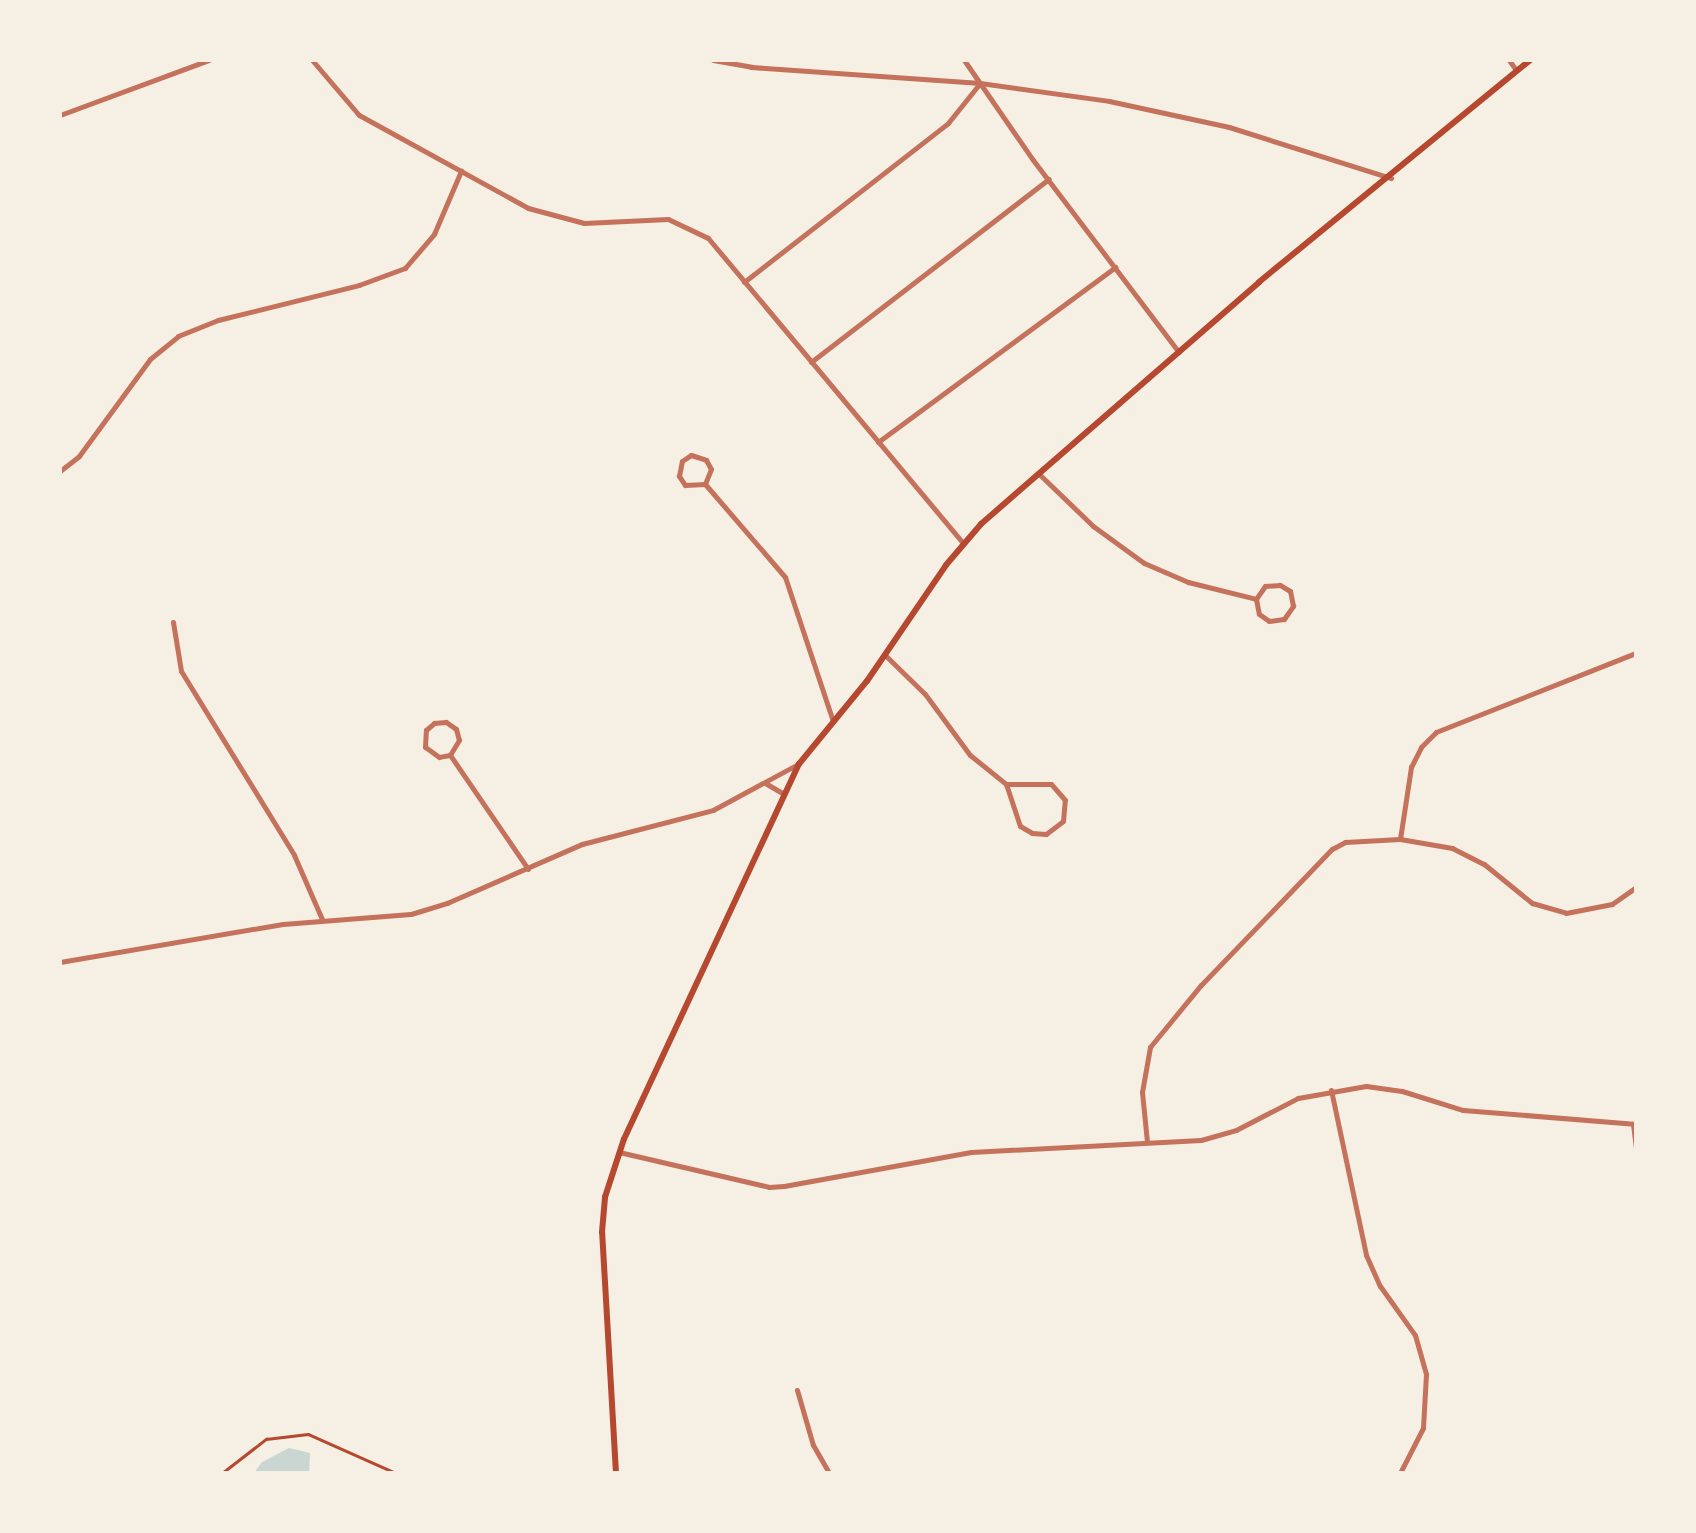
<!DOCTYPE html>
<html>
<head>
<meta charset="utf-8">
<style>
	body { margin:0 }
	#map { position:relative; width:1696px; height:1533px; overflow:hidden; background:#f6efe4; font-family:Signika,sans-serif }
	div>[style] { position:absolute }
	.water>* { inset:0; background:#c9d6d2 }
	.path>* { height:2.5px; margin:-1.25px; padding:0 1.25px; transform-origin:1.25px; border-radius:1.25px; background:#b5482f }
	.minor>* { height:5px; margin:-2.5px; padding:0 2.5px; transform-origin:2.5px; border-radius:2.5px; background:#c5725c }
	.secondary>* { height:6px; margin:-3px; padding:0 3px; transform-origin:3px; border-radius:3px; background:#b5482f }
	span { translate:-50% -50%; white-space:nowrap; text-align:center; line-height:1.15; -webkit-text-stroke:8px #f6efe4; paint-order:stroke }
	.frame { position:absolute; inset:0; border:62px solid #f6efe4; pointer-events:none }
</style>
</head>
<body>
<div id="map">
	<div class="water">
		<i style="clip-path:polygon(289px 1448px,310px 1453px,309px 1473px,254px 1473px,262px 1462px)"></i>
	</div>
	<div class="path">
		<i style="left:222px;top:1473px;width:56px;rotate:-37.7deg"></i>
		<i style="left:266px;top:1439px;width:42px;rotate:-6.8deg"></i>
		<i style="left:308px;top:1434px;width:96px;rotate:23.9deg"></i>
	</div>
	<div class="minor">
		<i style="left:312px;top:60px;width:72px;rotate:49.5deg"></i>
		<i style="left:359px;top:115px;width:193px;rotate:28.8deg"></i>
		<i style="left:528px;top:208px;width:58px;rotate:15deg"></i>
		<i style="left:584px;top:223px;width:84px;rotate:-2.7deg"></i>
		<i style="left:668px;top:219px;width:44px;rotate:25.4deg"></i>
		<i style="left:708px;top:238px;width:398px;rotate:50.1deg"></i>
		<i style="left:713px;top:60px;width:39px;rotate:10deg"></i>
		<i style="left:751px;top:67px;width:230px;rotate:4deg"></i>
		<i style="left:980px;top:83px;width:130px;rotate:7.9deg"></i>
		<i style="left:1109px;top:101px;width:123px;rotate:12.2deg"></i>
		<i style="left:1229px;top:127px;width:170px;rotate:17.5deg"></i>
		<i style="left:964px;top:60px;width:121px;rotate:55.4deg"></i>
		<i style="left:1033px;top:160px;width:241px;rotate:52.8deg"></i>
		<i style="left:1509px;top:60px;width:12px;rotate:55deg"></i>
		<i style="left:60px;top:115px;width:159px;rotate:-20.3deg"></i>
		<i style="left:744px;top:282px;width:259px;rotate:-37.9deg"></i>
		<i style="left:948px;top:123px;width:51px;rotate:-51.3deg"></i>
		<i style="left:811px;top:362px;width:300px;rotate:-37.6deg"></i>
		<i style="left:878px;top:442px;width:295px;rotate:-36.4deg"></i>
		<i style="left:60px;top:471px;width:24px;rotate:-38deg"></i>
		<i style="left:79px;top:456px;width:120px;rotate:-53.8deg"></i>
		<i style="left:150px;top:359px;width:36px;rotate:-39deg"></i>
		<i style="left:178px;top:336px;width:43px;rotate:-21.8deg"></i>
		<i style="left:218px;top:320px;width:145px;rotate:-13.9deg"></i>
		<i style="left:359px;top:285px;width:49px;rotate:-20.3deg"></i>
		<i style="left:405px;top:268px;width:45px;rotate:-49.5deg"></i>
		<i style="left:434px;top:234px;width:69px;rotate:-66.8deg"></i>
		<i style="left:1038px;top:473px;width:76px;rotate:43.9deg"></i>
		<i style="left:1093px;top:526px;width:63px;rotate:36deg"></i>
		<i style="left:1144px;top:563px;width:48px;rotate:23.4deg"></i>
		<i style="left:1188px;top:582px;width:70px;rotate:14deg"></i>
		<i style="left:1256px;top:599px;width:15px;rotate:79deg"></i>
		<i style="left:1259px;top:614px;width:12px;rotate:35deg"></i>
		<i style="left:1269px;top:621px;width:15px;rotate:-8deg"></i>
		<i style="left:1284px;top:619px;width:16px;rotate:-55deg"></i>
		<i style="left:1293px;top:606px;width:15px;rotate:-101deg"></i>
		<i style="left:1290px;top:591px;width:12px;rotate:-149deg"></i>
		<i style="left:1280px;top:585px;width:15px;rotate:176deg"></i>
		<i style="left:1265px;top:586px;width:16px;rotate:125deg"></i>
		<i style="left:705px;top:484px;width:20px;rotate:177deg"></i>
		<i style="left:685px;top:485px;width:11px;rotate:-124deg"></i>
		<i style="left:679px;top:476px;width:15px;rotate:-79deg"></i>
		<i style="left:682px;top:461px;width:11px;rotate:-34deg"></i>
		<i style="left:691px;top:455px;width:16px;rotate:18deg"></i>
		<i style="left:706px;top:460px;width:10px;rotate:61deg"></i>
		<i style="left:711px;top:469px;width:16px;rotate:112deg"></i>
		<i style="left:705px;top:484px;width:123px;rotate:49.3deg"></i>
		<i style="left:785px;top:577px;width:152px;rotate:71.6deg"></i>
		<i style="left:173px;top:622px;width:50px;rotate:80.7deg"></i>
		<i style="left:181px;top:671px;width:216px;rotate:58.4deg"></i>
		<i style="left:294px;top:855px;width:70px;rotate:66.4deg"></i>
		<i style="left:886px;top:656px;width:54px;rotate:44.3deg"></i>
		<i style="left:925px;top:694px;width:76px;rotate:53.6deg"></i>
		<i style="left:970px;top:755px;width:46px;rotate:38.9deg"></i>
		<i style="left:1006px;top:784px;width:44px;rotate:71.6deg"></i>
		<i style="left:1020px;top:826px;width:14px;rotate:30deg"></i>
		<i style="left:1032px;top:833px;width:14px;rotate:4deg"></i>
		<i style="left:1046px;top:834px;width:21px;rotate:-37deg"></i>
		<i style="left:1063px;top:821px;width:21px;rotate:-85deg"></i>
		<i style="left:1065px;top:800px;width:21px;rotate:-131deg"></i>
		<i style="left:1051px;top:784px;width:45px;rotate:180deg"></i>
		<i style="left:450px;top:755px;width:11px;rotate:170deg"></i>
		<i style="left:439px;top:757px;width:17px;rotate:-144deg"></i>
		<i style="left:425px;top:747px;width:17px;rotate:-87deg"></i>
		<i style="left:426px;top:730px;width:11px;rotate:-41deg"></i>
		<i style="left:434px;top:723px;width:12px;rotate:-5deg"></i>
		<i style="left:446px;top:722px;width:12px;rotate:35deg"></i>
		<i style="left:456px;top:729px;width:11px;rotate:75deg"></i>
		<i style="left:459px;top:740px;width:17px;rotate:121deg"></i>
		<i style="left:450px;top:755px;width:138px;rotate:55.6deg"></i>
		<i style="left:765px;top:783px;width:22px;rotate:30deg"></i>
		<i style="left:1400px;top:839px;width:73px;rotate:-81.3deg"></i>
		<i style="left:1411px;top:767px;width:22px;rotate:-63deg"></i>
		<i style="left:1421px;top:747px;width:21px;rotate:-45deg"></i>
		<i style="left:1436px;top:732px;width:215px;rotate:-21.6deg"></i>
		<i style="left:60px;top:962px;width:226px;rotate:-9.7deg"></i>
		<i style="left:283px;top:924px;width:128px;rotate:-4.5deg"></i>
		<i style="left:411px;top:914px;width:38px;rotate:-17deg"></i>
		<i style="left:447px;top:903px;width:147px;rotate:-23.6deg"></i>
		<i style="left:582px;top:844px;width:135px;rotate:-14.5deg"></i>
		<i style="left:713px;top:810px;width:97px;rotate:-28.4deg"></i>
		<i style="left:1331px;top:1090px;width:169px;rotate:78deg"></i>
		<i style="left:1366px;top:1255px;width:34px;rotate:66deg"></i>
		<i style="left:1380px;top:1286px;width:60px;rotate:54.5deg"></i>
		<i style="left:1415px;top:1335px;width:41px;rotate:74.2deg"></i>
		<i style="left:1426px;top:1374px;width:54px;rotate:93.2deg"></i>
		<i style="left:1423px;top:1428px;width:51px;rotate:117.1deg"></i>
		<i style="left:1633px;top:1124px;width:23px;rotate:83deg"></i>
		<i style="left:1147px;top:1142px;width:50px;rotate:-95.7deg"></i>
		<i style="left:1142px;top:1092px;width:46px;rotate:-79.9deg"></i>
		<i style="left:1150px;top:1047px;width:80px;rotate:-50.6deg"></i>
		<i style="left:1201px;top:985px;width:189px;rotate:-46.1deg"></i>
		<i style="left:1332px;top:849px;width:15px;rotate:-28deg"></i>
		<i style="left:1345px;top:842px;width:55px;rotate:-3.1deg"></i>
		<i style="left:1400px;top:839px;width:53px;rotate:9.8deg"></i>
		<i style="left:1452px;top:848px;width:36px;rotate:27deg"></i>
		<i style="left:1484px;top:864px;width:62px;rotate:39.1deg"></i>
		<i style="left:1532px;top:903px;width:35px;rotate:16deg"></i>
		<i style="left:1566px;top:913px;width:47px;rotate:-11.1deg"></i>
		<i style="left:1612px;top:904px;width:29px;rotate:-35deg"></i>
		<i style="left:619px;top:1152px;width:154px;rotate:13.1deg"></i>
		<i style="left:769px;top:1187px;width:15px;rotate:-4deg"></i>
		<i style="left:784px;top:1186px;width:190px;rotate:-10.3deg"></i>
		<i style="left:971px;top:1152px;width:230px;rotate:-3deg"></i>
		<i style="left:1201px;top:1140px;width:36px;rotate:-16deg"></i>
		<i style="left:1236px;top:1130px;width:70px;rotate:-27.3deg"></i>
		<i style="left:1298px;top:1098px;width:69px;rotate:-10deg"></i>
		<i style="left:1366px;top:1086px;width:36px;rotate:8deg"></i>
		<i style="left:1402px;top:1091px;width:64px;rotate:17.3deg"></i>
		<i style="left:1463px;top:1110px;width:174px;rotate:4.6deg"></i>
		<i style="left:797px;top:1390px;width:57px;rotate:73.8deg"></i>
		<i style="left:813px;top:1445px;width:32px;rotate:60deg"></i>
	</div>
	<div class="secondary">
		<i style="left:616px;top:1473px;width:241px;rotate:-93.3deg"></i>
		<i style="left:602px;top:1232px;width:35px;rotate:-85deg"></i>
		<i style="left:605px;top:1197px;width:61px;rotate:-71.9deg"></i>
		<i style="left:624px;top:1139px;width:414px;rotate:-65deg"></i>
		<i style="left:799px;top:764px;width:107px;rotate:-50.7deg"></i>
		<i style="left:867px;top:681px;width:140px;rotate:-55.7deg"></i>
		<i style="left:946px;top:565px;width:54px;rotate:-49.5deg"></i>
		<i style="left:981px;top:524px;width:369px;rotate:-41deg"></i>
		<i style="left:1259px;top:282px;width:350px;rotate:-39.3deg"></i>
	</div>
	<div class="frame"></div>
</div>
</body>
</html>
